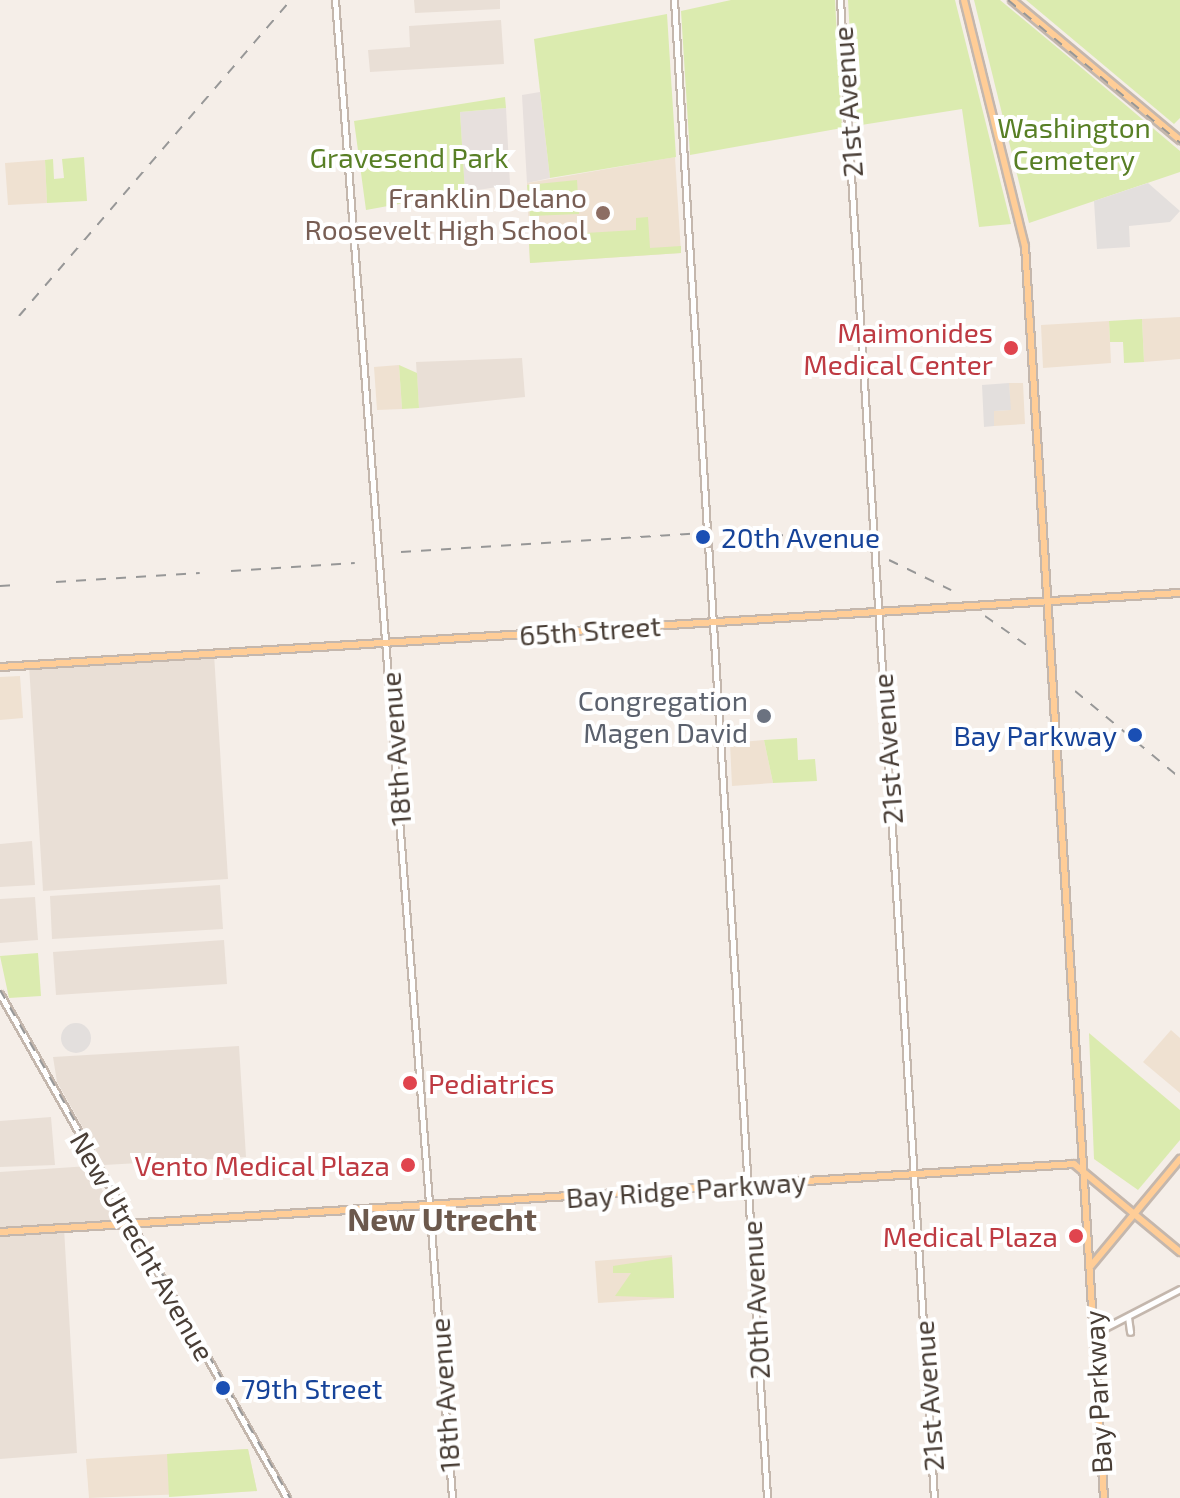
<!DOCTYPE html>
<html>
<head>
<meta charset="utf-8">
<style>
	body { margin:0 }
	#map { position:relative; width:1180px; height:1498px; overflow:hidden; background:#f5eee8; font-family:"Exo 2",sans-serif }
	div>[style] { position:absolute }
	.residential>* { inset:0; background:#e9dfd6 }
	.industrial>* { inset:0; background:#e7e0dd }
	.education>* { inset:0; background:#efe1d1 }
	.green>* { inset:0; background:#dbebaf }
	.parking>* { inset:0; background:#e3dfdd }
	.round { border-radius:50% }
	.roads { filter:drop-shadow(2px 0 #c4b7ad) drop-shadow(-2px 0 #c4b7ad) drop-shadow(0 2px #c4b7ad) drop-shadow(0 -2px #c4b7ad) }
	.minor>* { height:5px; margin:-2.5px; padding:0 2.5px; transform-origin:2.5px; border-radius:2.5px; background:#fff }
	.major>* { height:6px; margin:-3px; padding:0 3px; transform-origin:3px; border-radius:3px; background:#ffcd97 }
	.rail>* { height:2px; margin-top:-1px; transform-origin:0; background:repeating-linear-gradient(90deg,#979797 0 10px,transparent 0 20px) }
	.bridges { filter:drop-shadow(2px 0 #c4b7ad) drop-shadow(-2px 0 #c4b7ad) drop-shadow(0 2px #c4b7ad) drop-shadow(0 -2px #c4b7ad) }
	.minor-bridge>* { height:5px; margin:-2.5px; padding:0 2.5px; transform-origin:2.5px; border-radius:2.5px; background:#fff }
	.dots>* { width:22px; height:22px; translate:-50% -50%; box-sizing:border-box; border:4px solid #fff; border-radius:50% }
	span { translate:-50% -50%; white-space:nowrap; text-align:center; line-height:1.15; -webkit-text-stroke:8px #fff; paint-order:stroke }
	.street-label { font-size:28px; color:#493e36 }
	.park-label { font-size:28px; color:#587f25 }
	.education-label { font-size:28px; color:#785e54 }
	.right { translate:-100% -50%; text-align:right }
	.health-label { font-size:28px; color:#be3a42 }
	.left { translate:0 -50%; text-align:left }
	.transit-label { font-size:28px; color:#164399 }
	.worship-label { font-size:28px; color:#5b616d }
	.quarter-label { font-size:32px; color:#6c594d; font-weight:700 }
</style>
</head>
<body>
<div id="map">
	<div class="residential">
		<i style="clip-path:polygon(414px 0,500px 0,500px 9px,415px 13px)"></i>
		<i style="clip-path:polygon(501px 20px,504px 64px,370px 72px,368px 50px,410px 47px,409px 26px)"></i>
		<i style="clip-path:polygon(522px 358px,525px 397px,419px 408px,416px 362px)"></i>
		<i style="clip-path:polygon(214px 654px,228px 879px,43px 891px,29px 665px)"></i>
		<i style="clip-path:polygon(32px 841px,35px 885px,0 887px,0 844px)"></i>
		<i style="clip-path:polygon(220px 885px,223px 929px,52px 939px,50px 896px)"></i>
		<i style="clip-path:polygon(35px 897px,38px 940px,0 943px,0 899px)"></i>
		<i style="clip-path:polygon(224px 940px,227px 984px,56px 995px,53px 952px)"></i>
		<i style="clip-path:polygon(239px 1046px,246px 1157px,104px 1165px,57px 1082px,53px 1057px)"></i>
		<i style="clip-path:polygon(51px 1117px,55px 1165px,0 1167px,0 1121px)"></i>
		<i style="clip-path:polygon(89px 1166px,121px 1224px,64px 1228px,77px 1453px,0 1459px,0 1172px)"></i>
	</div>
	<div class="industrial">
		<i style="clip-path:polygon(540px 92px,550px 178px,527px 183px,522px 95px)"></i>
		<i style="clip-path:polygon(506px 108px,510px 185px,465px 192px,460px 112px)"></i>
	</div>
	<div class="education">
		<i style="clip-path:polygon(675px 157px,681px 253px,530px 263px,527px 183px)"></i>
		<i style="clip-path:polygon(45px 160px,47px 203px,8px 205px,5px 163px)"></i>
		<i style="clip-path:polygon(1180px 317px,1180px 359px,1144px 362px,1142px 319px)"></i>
		<i style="clip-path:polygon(1109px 321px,1111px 363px,1043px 368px,1041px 325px)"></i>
		<i style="clip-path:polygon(399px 365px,402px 409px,377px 410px,374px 367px)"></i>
		<i style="clip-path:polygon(1009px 383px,1023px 383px,1025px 424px,994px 426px,994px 411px,1010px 410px)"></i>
		<i style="clip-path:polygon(20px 676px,23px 718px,0 720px,0 677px)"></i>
		<i style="clip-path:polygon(764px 740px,773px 783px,732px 786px,730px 743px)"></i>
		<i style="clip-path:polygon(1171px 1030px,1180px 1038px,1180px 1093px,1143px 1062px)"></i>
		<i style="clip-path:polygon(672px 1255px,674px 1298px,598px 1303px,595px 1261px)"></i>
		<i style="clip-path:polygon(248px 1449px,257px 1491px,89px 1498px,86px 1459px)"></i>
	</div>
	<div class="green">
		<i style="clip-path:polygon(731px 0,835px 0,842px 128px,690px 155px,681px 11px)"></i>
		<i style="clip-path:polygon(848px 0,955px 0,1011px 224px,979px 227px,962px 109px,855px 126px)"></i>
		<i style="clip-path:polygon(974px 0,1000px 0,1077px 64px,1180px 151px,1180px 172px,1029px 223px)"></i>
		<i style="clip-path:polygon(1026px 0,1180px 0,1180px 118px,1174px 124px)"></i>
		<i style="clip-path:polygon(667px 14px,676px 157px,550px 178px,534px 39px)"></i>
		<i style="clip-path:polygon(505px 97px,506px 108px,460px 112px,465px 192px,366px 210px,354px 121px)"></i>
		<i style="clip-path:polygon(84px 157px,87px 201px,47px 203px,45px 160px,53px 159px,54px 179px,64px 178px,62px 159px)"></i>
		<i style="clip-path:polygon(577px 180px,579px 214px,530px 216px,527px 185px)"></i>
		<i style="clip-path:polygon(648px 217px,650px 248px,681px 246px,681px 253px,530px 263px,529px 243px,572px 240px,572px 223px,584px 223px,585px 233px,636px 230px,636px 218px)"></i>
		<i style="clip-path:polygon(1142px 319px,1144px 362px,1124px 363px,1123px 342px,1110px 342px,1109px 321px)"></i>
		<i style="clip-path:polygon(399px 365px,417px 373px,419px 408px,402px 409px)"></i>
		<i style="clip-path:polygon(797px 738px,798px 760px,815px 759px,817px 781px,773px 783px,764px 740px)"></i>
		<i style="clip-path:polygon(38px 953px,41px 996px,9px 998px,0 956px)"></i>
		<i style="clip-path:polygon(1089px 1033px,1180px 1110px,1180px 1140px,1138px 1190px,1094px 1159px)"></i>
		<i style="clip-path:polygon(672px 1257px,674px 1298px,615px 1296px,631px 1273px,613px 1273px,613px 1266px)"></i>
		<i style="clip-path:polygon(248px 1449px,257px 1491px,169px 1497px,167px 1454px)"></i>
	</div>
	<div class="parking">
		<i style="clip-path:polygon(1148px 183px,1180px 211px,1170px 222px,1129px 226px,1130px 247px,1097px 249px,1094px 201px)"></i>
		<i style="clip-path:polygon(1009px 383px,1011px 410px,994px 411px,994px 426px,984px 427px,982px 385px)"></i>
		<i class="round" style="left:61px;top:1023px;width:30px;height:30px"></i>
	</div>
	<div class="roads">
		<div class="minor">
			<i style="left:335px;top:0;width:1503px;rotate:85.53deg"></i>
			<i style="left:674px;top:0;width:532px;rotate:86.44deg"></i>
			<i style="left:840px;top:0;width:1501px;rotate:86.41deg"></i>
			<i style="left:708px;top:543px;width:957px;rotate:86.46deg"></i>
			<i style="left:0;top:994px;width:580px;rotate:60.34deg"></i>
			<i style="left:1128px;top:1317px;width:15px;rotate:82deg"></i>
			<i style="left:1093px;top:1334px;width:98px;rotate:-27.3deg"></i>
		</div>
		<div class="major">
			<i style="left:964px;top:0;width:253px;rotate:76.1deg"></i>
			<i style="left:1025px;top:246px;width:1254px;rotate:86.39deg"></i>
			<i style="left:1012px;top:0;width:219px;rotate:39.8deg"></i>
			<i style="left:0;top:667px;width:1182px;rotate:-3.59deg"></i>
			<i style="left:0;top:1232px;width:1076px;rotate:-3.62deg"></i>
			<i style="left:1074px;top:1164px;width:138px;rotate:39.7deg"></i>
			<i style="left:1090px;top:1267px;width:141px;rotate:-50.2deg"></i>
		</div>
	</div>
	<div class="rail">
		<i style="left:1008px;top:0;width:224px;rotate:39.7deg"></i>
		<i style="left:19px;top:316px;width:417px;rotate:-49.3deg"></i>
		<i style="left:733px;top:531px;width:82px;rotate:4.9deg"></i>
		<i style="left:401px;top:552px;width:299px;rotate:-3.6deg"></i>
		<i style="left:889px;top:560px;width:69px;rotate:25.8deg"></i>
		<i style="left:231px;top:571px;width:124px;rotate:-3.7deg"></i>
		<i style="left:56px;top:582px;width:144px;rotate:-3.6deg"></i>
		<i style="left:0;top:586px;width:16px;rotate:-4deg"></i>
		<i style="left:985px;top:616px;width:57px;rotate:35.1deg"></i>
		<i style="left:1075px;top:691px;width:136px;rotate:39.6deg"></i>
		<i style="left:0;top:990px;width:585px;rotate:60.28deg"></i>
	</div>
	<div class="bridges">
		<div class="minor-bridge">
			<i style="left:707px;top:531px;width:12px;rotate:85deg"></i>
		</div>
	</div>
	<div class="dots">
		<i style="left:603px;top:213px;background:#8d6e63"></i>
		<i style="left:1011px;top:348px;background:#e0444e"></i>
		<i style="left:703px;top:537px;background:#1a4fb4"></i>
		<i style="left:764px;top:716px;background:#6b7280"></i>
		<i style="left:1135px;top:735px;background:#1a4fb4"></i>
		<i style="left:410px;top:1083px;background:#e0444e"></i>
		<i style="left:408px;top:1165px;background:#e0444e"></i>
		<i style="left:1076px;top:1236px;background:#e0444e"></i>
		<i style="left:223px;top:1388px;background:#1a4fb4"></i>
	</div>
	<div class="street-label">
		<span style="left:847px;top:102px;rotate:-94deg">21st Avenue</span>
		<span style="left:590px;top:630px;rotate:-4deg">65th Street</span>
		<span style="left:395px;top:749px;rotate:-94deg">18th Avenue</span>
		<span style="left:887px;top:749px;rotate:-94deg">21st Avenue</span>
		<span style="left:686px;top:1189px;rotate:-4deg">Bay Ridge Parkway</span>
		<span style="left:143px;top:1246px;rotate:60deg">New Utrecht Avenue</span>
		<span style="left:755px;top:1300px;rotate:-93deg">20th Avenue</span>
		<span style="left:1097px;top:1392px;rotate:-93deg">Bay Parkway</span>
		<span style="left:444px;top:1395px;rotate:-94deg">18th Avenue</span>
		<span style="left:928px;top:1396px;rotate:-94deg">21st Avenue</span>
	</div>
	<div class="park-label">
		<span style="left:1074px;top:143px">Washington<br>Cemetery</span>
		<span style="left:409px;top:157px">Gravesend Park</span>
	</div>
	<div class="education-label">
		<span class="right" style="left:587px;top:213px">Franklin Delano<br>Roosevelt High School</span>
	</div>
	<div class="health-label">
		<span class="right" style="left:993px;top:348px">Maimonides<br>Medical Center</span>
		<span class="left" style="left:428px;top:1083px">Pediatrics</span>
		<span class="right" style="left:390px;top:1165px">Vento Medical Plaza</span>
		<span class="right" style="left:1058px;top:1236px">Medical Plaza</span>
	</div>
	<div class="transit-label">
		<span class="left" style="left:721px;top:537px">20th Avenue</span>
		<span class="right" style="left:1117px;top:735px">Bay Parkway</span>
		<span class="left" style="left:241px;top:1388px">79th Street</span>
	</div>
	<div class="worship-label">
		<span class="right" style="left:748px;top:716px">Congregation<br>Magen David</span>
	</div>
	<div class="quarter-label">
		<span style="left:442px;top:1218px">New Utrecht</span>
	</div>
</div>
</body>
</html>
